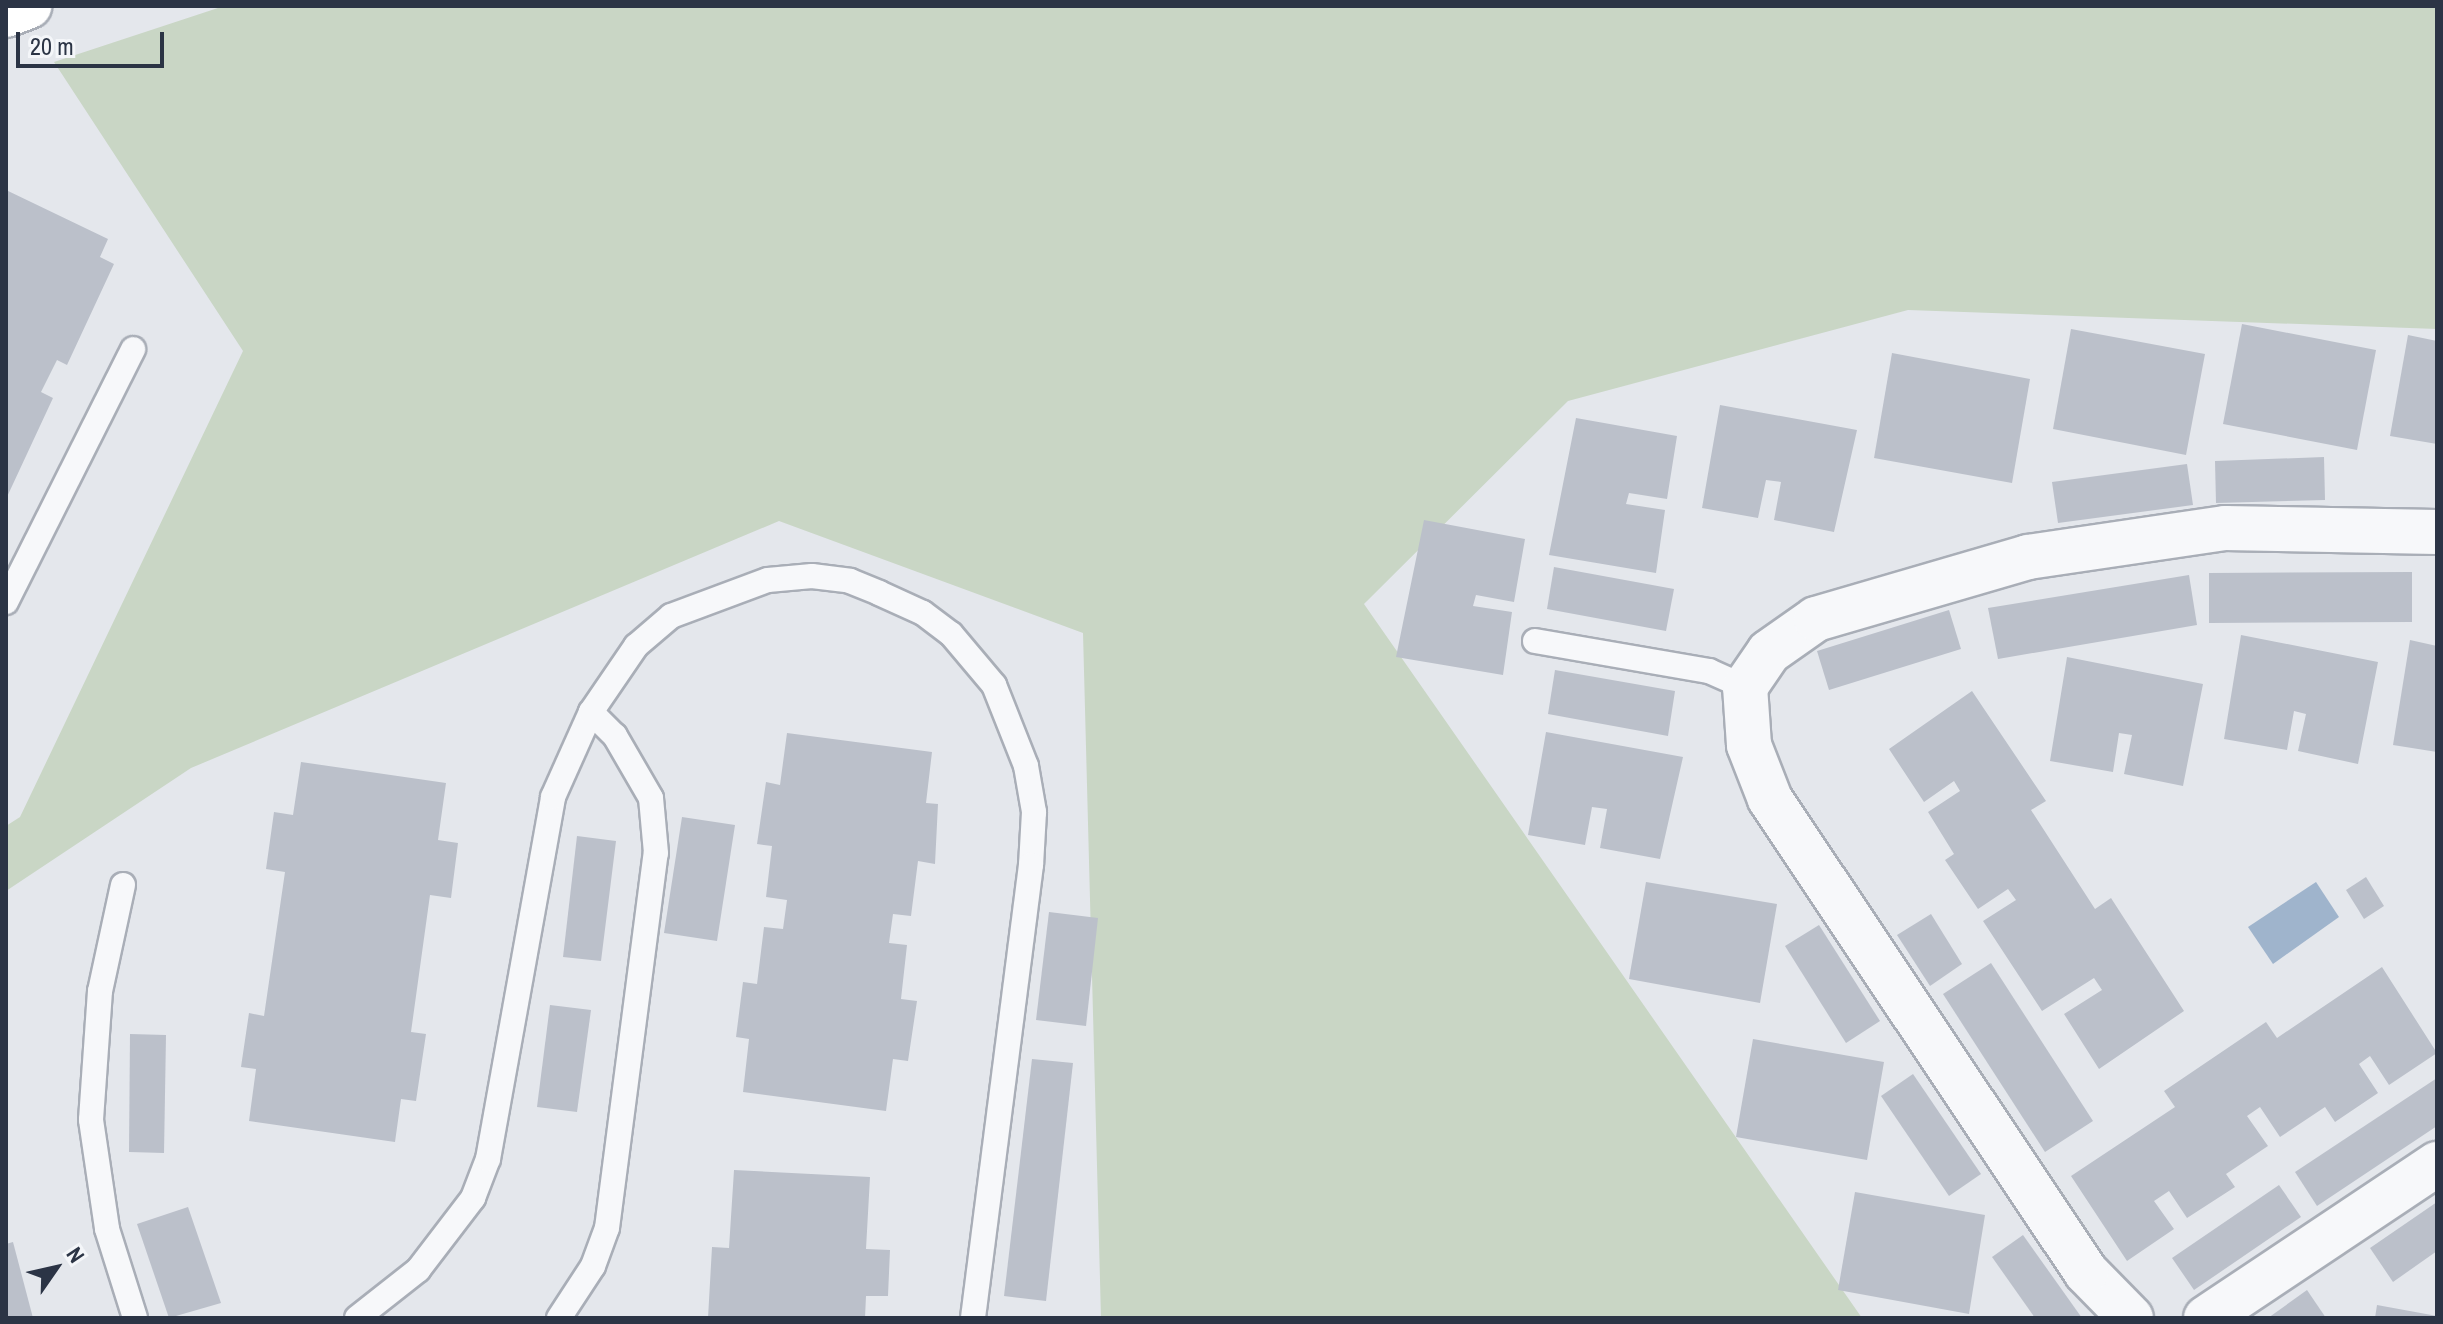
<!DOCTYPE html>
<html>
<head>
<meta charset="utf-8">
<style>
	body { margin:0 }
	#map { position:relative; width:2443px; height:1324px; overflow:hidden; background:#e4e7ec; font-family:"Archivo Narrow",sans-serif }
	div>[style] { position:absolute }
	.green>* { inset:0; background:#c9d6c5 }
	.water>* { inset:0; background:#9fb4cc }
	.building>* { inset:0; background:#bbc0ca }
	.roads { filter:drop-shadow(2px 0 #a9aeb7) drop-shadow(-2px 0 #a9aeb7) drop-shadow(0 2px #a9aeb7) drop-shadow(0 -2px #a9aeb7) }
	.service>* { height:24px; margin:-12px; padding:0 12px; transform-origin:12px; border-radius:12px; background:#f7f8fa }
	.minor>* { height:44px; margin:-22px; padding:0 22px; transform-origin:22px; border-radius:22px; background:#f7f8fa }
	.trunk>* { height:44px; margin:-22px; padding:0 22px; transform-origin:22px; border-radius:22px; background:#fff }
	span { translate:-50% -50%; white-space:nowrap; text-align:center; line-height:1.15; -webkit-text-stroke:7px #f4f6f9; paint-order:stroke }
	.frame { position:absolute; inset:0; border:8px solid #2b3445; pointer-events:none }
	.north { position:absolute; left:16px; top:1228px; width:80px; height:80px; -webkit-text-stroke:6px #f4f6f9; paint-order:stroke; rotate:56deg; font-size:22px; font-weight:700; line-height:32px; text-align:center; color:#2b3445 }
	.north::after { content:''; display:block; margin:auto; width:28px; height:36px; background:#2b3445; clip-path:polygon(50% 0,100% 100%,50% 72%,0 100%) }
	.scale { position:absolute; left:16px; top:32px; width:148px; height:36px; box-sizing:border-box; border:4px solid #2b3445; border-top:0; padding-left:10px; font-size:24px; line-height:28px; white-space:nowrap; color:#2b3445; -webkit-text-stroke:6px #f4f6f9; paint-order:stroke }
</style>
</head>
<body>
<div id="map">
	<div class="green">
		<i style="clip-path:polygon(224px 6px,2437px 6px,2437px 329px,1908px 310px,1568px 401px,1364px 604px,1862px 1318px,1101px 1318px,1083px 633px,779px 521px,191px 768px,6px 891px,6px 826px,20px 817px,243px 351px,54px 62px)"></i>
	</div>
	<div class="water">
		<i style="clip-path:polygon(2316px 882px,2339px 917px,2273px 964px,2248px 927px)"></i>
	</div>
	<div class="building">
		<i style="clip-path:polygon(6px 190px,108px 239px,100px 257px,114px 264px,67px 365px,57px 360px,41px 392px,53px 398px,6px 499px)"></i>
		<i style="clip-path:polygon(2242px 324px,2376px 350px,2357px 450px,2223px 424px)"></i>
		<i style="clip-path:polygon(2071px 329px,2205px 354px,2186px 455px,2053px 429px)"></i>
		<i style="clip-path:polygon(2408px 335px,2437px 341px,2437px 444px,2390px 436px)"></i>
		<i style="clip-path:polygon(1892px 353px,2030px 379px,2012px 483px,1874px 458px)"></i>
		<i style="clip-path:polygon(1720px 405px,1857px 430px,1834px 532px,1774px 520px,1781px 482px,1766px 480px,1758px 518px,1702px 508px)"></i>
		<i style="clip-path:polygon(1576px 418px,1677px 436px,1667px 499px,1629px 493px,1626px 504px,1665px 510px,1656px 573px,1549px 555px)"></i>
		<i style="clip-path:polygon(2324px 457px,2325px 500px,2216px 503px,2215px 461px)"></i>
		<i style="clip-path:polygon(2187px 464px,2193px 505px,2058px 523px,2052px 482px)"></i>
		<i style="clip-path:polygon(1424px 520px,1525px 539px,1514px 602px,1476px 595px,1473px 606px,1512px 612px,1503px 675px,1396px 657px)"></i>
		<i style="clip-path:polygon(1554px 567px,1674px 589px,1666px 631px,1547px 609px)"></i>
		<i style="clip-path:polygon(2412px 572px,2412px 622px,2209px 623px,2209px 573px)"></i>
		<i style="clip-path:polygon(2189px 575px,2197px 625px,1998px 659px,1988px 608px)"></i>
		<i style="clip-path:polygon(1949px 610px,1961px 649px,1829px 690px,1817px 651px)"></i>
		<i style="clip-path:polygon(2241px 635px,2378px 662px,2358px 764px,2298px 751px,2306px 714px,2294px 711px,2287px 750px,2224px 739px)"></i>
		<i style="clip-path:polygon(2410px 640px,2437px 646px,2437px 752px,2393px 745px)"></i>
		<i style="clip-path:polygon(2067px 657px,2203px 684px,2183px 786px,2124px 774px,2132px 735px,2119px 733px,2113px 772px,2050px 761px)"></i>
		<i style="clip-path:polygon(1555px 670px,1675px 691px,1668px 736px,1548px 714px)"></i>
		<i style="clip-path:polygon(1972px 691px,2046px 801px,2031px 810px,2095px 909px,2111px 898px,2184px 1011px,2099px 1069px,2064px 1014px,2102px 990px,2094px 978px,2042px 1011px,1983px 921px,2016px 900px,2008px 889px,1978px 909px,1945px 860px,1954px 854px,1928px 812px,1960px 791px,1954px 781px,1924px 802px,1889px 749px)"></i>
		<i style="clip-path:polygon(1546px 732px,1683px 757px,1660px 859px,1600px 848px,1607px 809px,1592px 807px,1585px 845px,1528px 835px)"></i>
		<i style="clip-path:polygon(787px 733px,932px 752px,926px 803px,938px 804px,935px 864px,918px 861px,911px 916px,893px 914px,889px 943px,907px 945px,901px 999px,917px 1001px,908px 1061px,893px 1059px,886px 1111px,743px 1092px,749px 1039px,736px 1037px,743px 982px,757px 984px,764px 927px,783px 929px,787px 900px,766px 897px,772px 846px,757px 844px,766px 782px,780px 785px)"></i>
		<i style="clip-path:polygon(301px 762px,446px 783px,438px 840px,458px 843px,451px 898px,430px 895px,411px 1032px,426px 1034px,416px 1101px,401px 1099px,395px 1142px,249px 1121px,256px 1069px,241px 1067px,249px 1013px,264px 1016px,285px 872px,266px 869px,274px 812px,293px 815px)"></i>
		<i style="clip-path:polygon(682px 817px,735px 825px,717px 941px,664px 933px)"></i>
		<i style="clip-path:polygon(577px 836px,616px 841px,601px 961px,563px 957px)"></i>
		<i style="clip-path:polygon(2366px 877px,2384px 906px,2364px 919px,2346px 890px)"></i>
		<i style="clip-path:polygon(1646px 882px,1777px 904px,1760px 1003px,1629px 979px)"></i>
		<i style="clip-path:polygon(1049px 912px,1098px 918px,1086px 1026px,1036px 1020px)"></i>
		<i style="clip-path:polygon(1931px 914px,1962px 964px,1930px 986px,1897px 935px)"></i>
		<i style="clip-path:polygon(1819px 925px,1880px 1021px,1846px 1043px,1785px 946px)"></i>
		<i style="clip-path:polygon(1991px 963px,2093px 1121px,2045px 1152px,1943px 994px)"></i>
		<i style="clip-path:polygon(2382px 967px,2437px 1053px,2389px 1085px,2370px 1056px,2359px 1064px,2378px 1093px,2335px 1122px,2325px 1107px,2280px 1137px,2260px 1107px,2247px 1116px,2268px 1146px,2226px 1174px,2235px 1187px,2187px 1218px,2169px 1191px,2154px 1201px,2174px 1229px,2127px 1261px,2071px 1176px,2175px 1107px,2164px 1091px,2266px 1022px,2277px 1038px)"></i>
		<i style="clip-path:polygon(550px 1005px,591px 1010px,577px 1112px,537px 1107px)"></i>
		<i style="clip-path:polygon(130px 1034px,166px 1035px,164px 1153px,129px 1152px)"></i>
		<i style="clip-path:polygon(1753px 1039px,1884px 1062px,1867px 1160px,1736px 1137px)"></i>
		<i style="clip-path:polygon(1032px 1059px,1073px 1063px,1046px 1301px,1004px 1296px)"></i>
		<i style="clip-path:polygon(1913px 1074px,1981px 1174px,1949px 1196px,1881px 1096px)"></i>
		<i style="clip-path:polygon(2437px 1078px,2437px 1126px,2317px 1206px,2295px 1172px)"></i>
		<i style="clip-path:polygon(734px 1170px,870px 1177px,866px 1249px,890px 1250px,888px 1296px,866px 1296px,865px 1318px,708px 1318px,712px 1247px,729px 1248px)"></i>
		<i style="clip-path:polygon(2279px 1185px,2301px 1217px,2194px 1290px,2172px 1258px)"></i>
		<i style="clip-path:polygon(1855px 1192px,1985px 1215px,1969px 1314px,1838px 1290px)"></i>
		<i style="clip-path:polygon(2437px 1202px,2437px 1251px,2393px 1282px,2370px 1248px)"></i>
		<i style="clip-path:polygon(188px 1207px,221px 1303px,169px 1318px,137px 1224px)"></i>
		<i style="clip-path:polygon(2023px 1235px,2082px 1318px,2035px 1318px,1992px 1257px)"></i>
		<i style="clip-path:polygon(13px 1242px,33px 1318px,6px 1318px,6px 1244px)"></i>
		<i style="clip-path:polygon(2307px 1290px,2326px 1318px,2268px 1318px)"></i>
		<i style="clip-path:polygon(2377px 1305px,2437px 1316px,2437px 1318px,2375px 1318px)"></i>
	</div>
	<div class="roads">
		<div class="service">
			<i style="left:6px;top:602px;width:283px;rotate:-63.3deg"></i>
			<i style="left:1535px;top:641px;width:177px;rotate:9.8deg"></i>
			<i style="left:1709px;top:671px;width:39px;rotate:24deg"></i>
			<i style="left:123px;top:885px;width:108px;rotate:102.2deg"></i>
			<i style="left:100px;top:991px;width:129px;rotate:94deg"></i>
			<i style="left:91px;top:1120px;width:110px;rotate:81.6deg"></i>
			<i style="left:107px;top:1229px;width:93px;rotate:72.5deg"></i>
			<i style="left:357px;top:1318px;width:78px;rotate:-38.2deg"></i>
			<i style="left:418px;top:1270px;width:91px;rotate:-52.6deg"></i>
			<i style="left:473px;top:1198px;width:42px;rotate:-69deg"></i>
			<i style="left:488px;top:1159px;width:368px;rotate:-79.8deg"></i>
			<i style="left:553px;top:797px;width:93px;rotate:-65.9deg"></i>
			<i style="left:559px;top:1318px;width:62px;rotate:-56.8deg"></i>
			<i style="left:593px;top:1266px;width:40px;rotate:-69.8deg"></i>
			<i style="left:607px;top:1228px;width:378px;rotate:-82.6deg"></i>
			<i style="left:656px;top:853px;width:55px;rotate:-95.2deg"></i>
			<i style="left:651px;top:798px;width:72px;rotate:-120.1deg"></i>
			<i style="left:615px;top:736px;width:34px;rotate:-135deg"></i>
			<i style="left:591px;top:712px;width:80px;rotate:-55.7deg"></i>
			<i style="left:636px;top:646px;width:46px;rotate:-40.6deg"></i>
			<i style="left:671px;top:616px;width:103px;rotate:-20.4deg"></i>
			<i style="left:768px;top:580px;width:44px;rotate:-5.2deg"></i>
			<i style="left:812px;top:576px;width:38px;rotate:7deg"></i>
			<i style="left:850px;top:581px;width:31px;rotate:22deg"></i>
			<i style="left:879px;top:593px;width:48px;rotate:24.4deg"></i>
			<i style="left:923px;top:613px;width:35px;rotate:37deg"></i>
			<i style="left:951px;top:634px;width:67px;rotate:49.9deg"></i>
			<i style="left:994px;top:685px;width:87px;rotate:68.4deg"></i>
			<i style="left:1026px;top:766px;width:47px;rotate:80.1deg"></i>
			<i style="left:1034px;top:812px;width:53px;rotate:93.2deg"></i>
			<i style="left:1031px;top:865px;width:457px;rotate:97.3deg"></i>
		</div>
		<div class="minor">
			<i style="left:2131px;top:1318px;width:64px;rotate:-134.4deg"></i>
			<i style="left:2086px;top:1272px;width:569px;rotate:-123.75deg"></i>
			<i style="left:1770px;top:799px;width:58px;rotate:-111.3deg"></i>
			<i style="left:1749px;top:745px;width:58px;rotate:-93.9deg"></i>
			<i style="left:1745px;top:687px;width:42px;rotate:-55.6deg"></i>
			<i style="left:1769px;top:652px;width:57px;rotate:-35.1deg"></i>
			<i style="left:1816px;top:619px;width:221px;rotate:-16.3deg"></i>
			<i style="left:2028px;top:557px;width:199px;rotate:-8.4deg"></i>
			<i style="left:2225px;top:528px;width:212px;rotate:1.1deg"></i>
			<i style="left:2206px;top:1318px;width:278px;rotate:-33.7deg"></i>
		</div>
		<div class="trunk">
			<i style="left:6px;top:15px;width:25px;rotate:-21deg"></i>
		</div>
	</div>
	<div class="frame"></div>
	<div class="north">N</div>
	<div class="scale">20 m</div>
</div>
</body>
</html>
